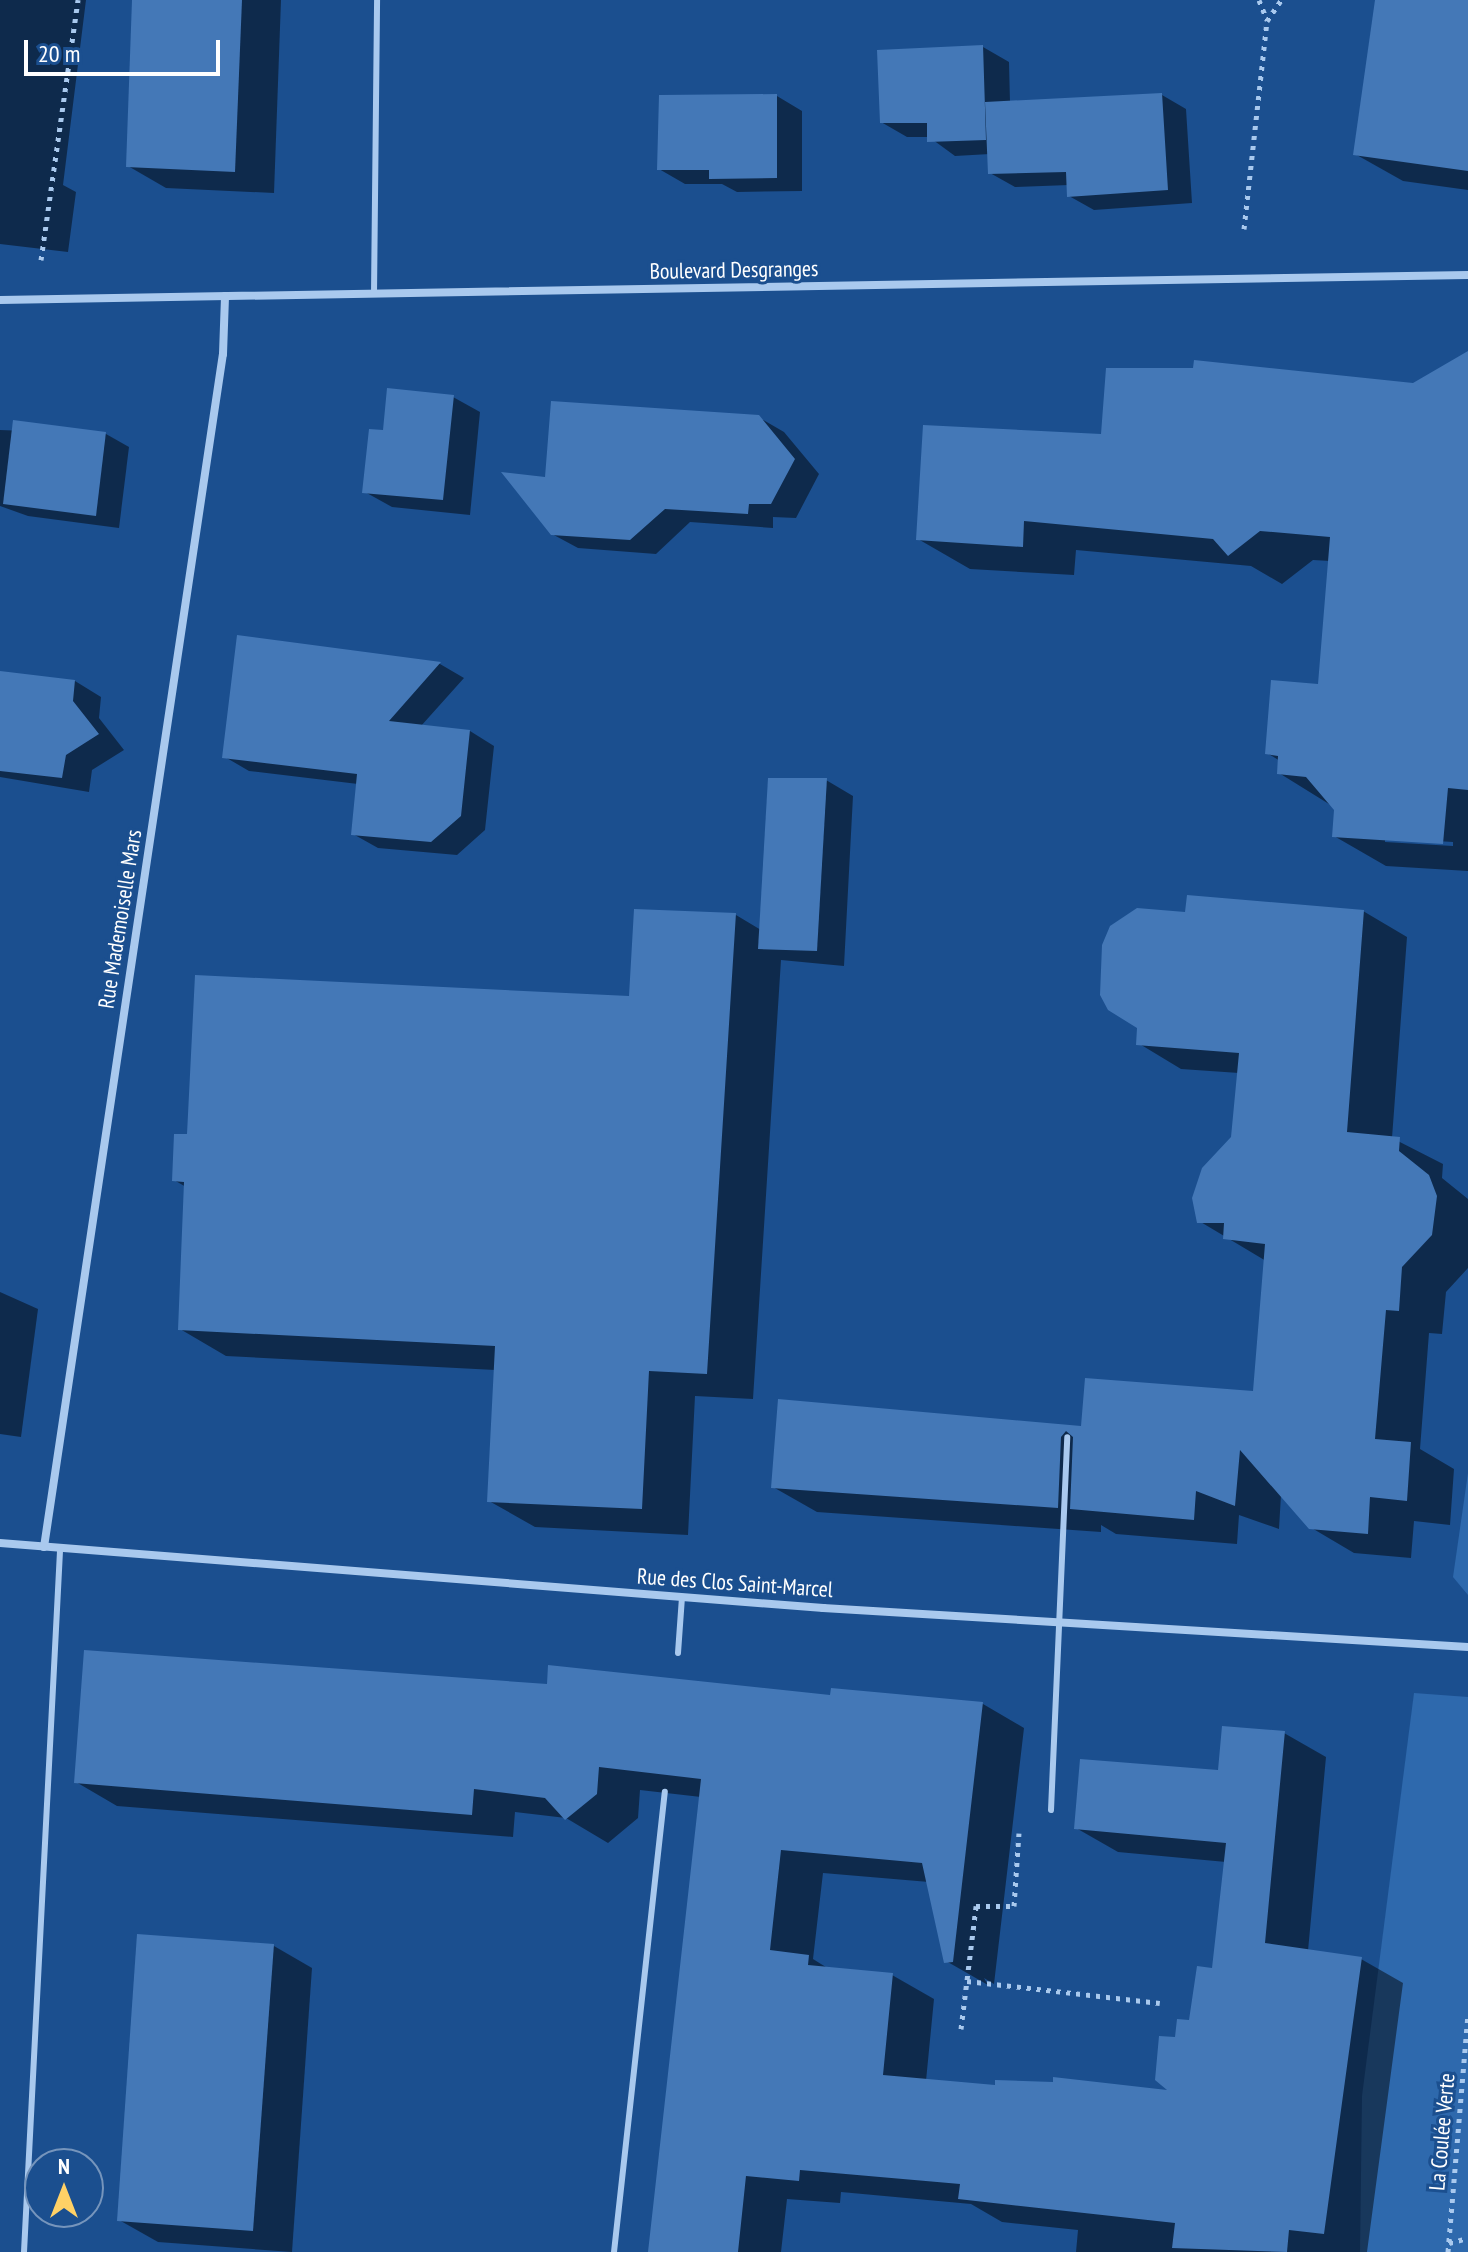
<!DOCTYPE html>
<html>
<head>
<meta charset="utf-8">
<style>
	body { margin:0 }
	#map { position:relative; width:1468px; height:2252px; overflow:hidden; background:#1b4f8f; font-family:"PT Sans Narrow",sans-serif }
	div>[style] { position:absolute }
	.green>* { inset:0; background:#2e69ad }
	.shadow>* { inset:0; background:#0007 }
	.building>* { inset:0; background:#4478b7 }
	.path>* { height:5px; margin-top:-2.5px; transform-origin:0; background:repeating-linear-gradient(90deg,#a9c9ee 0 4px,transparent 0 10px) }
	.service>* { height:6px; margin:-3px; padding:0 3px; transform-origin:3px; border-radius:3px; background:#a9c9ee }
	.minor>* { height:8px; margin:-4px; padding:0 4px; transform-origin:4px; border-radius:4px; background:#a9c9ee }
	span { translate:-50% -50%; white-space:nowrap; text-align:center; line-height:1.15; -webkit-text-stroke:6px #1b4f8f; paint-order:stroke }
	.street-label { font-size:22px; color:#fff }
	.north { position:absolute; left:24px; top:2148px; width:80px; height:80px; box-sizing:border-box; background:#1b4f8f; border:2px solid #7695bc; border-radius:50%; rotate:0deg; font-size:22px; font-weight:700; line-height:32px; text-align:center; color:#fff }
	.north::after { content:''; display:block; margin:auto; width:28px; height:36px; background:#ffd166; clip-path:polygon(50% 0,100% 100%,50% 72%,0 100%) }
	.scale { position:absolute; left:24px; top:40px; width:196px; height:36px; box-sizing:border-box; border:4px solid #fff; border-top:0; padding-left:10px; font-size:24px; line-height:28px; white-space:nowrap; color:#fff; -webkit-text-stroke:6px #1b4f8f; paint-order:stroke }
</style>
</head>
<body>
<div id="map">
	<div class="green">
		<i style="clip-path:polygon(1468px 1473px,1468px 1595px,1453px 1577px)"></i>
		<i style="clip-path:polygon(1414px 1693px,1468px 1697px,1468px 2252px,1360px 2252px,1362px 2096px)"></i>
	</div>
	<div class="shadow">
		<i style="clip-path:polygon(0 0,86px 0,63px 185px,76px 192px,68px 252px,0 244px)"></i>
		<i style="clip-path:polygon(134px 0,281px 0,274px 193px,166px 188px,128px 166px)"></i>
		<i style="clip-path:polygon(1377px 0,1468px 0,1468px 190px,1403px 181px,1355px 154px)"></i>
		<i style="clip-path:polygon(983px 47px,1009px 62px,1010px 102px,1162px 95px,1186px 109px,1192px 203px,1094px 210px,1069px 196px,1069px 185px,1015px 187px,990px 173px,990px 154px,955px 156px,929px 137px,907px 137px,881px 122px)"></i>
		<i style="clip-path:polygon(777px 96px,802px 111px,802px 191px,737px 192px,722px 184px,685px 184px,659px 169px)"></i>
		<i style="clip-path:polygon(evenodd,1468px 363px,1468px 871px,1386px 866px,1334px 836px,1337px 809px,1279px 773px,1280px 761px,1267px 753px,1319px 686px,1330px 561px,1313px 560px,1282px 584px,1251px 566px,1076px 550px,1074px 575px,970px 569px,918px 539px,1103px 436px,1413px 385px,1468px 363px,1385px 838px,1453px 842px,1453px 846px,1385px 842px,1385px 838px)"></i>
		<i style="clip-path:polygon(453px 397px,480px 412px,470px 515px,392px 507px,365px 492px,385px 432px)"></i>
		<i style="clip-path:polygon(758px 417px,784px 432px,819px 474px,796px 518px,773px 517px,773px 528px,690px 522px,656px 554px,578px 548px,552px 534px,547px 479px)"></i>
		<i style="clip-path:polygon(0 430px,106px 434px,129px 447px,119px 528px,28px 516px,0 506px)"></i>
		<i style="clip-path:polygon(239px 637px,440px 664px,464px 678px,421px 726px,470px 731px,494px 746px,485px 830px,457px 855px,378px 848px,353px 834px,358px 784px,249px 771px,225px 757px)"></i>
		<i style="clip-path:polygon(0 673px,75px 681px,101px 697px,99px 718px,124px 750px,92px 770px,89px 792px,0 777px)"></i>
		<i style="clip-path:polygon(826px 780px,853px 796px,844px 966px,781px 960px,753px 1399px,695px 1396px,688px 1535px,535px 1527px,489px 1501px,495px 1370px,226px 1356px,180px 1329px,186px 1187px,174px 1180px,189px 1136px,631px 998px,736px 915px,761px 930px)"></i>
		<i style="clip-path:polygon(1363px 911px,1407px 937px,1392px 1138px,1443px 1164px,1442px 1178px,1468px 1199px,1468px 1268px,1446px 1292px,1442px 1334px,1429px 1333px,1420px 1449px,1454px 1469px,1450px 1525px,1414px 1521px,1411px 1558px,1354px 1553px,1310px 1527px,1281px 1495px,1279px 1529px,1239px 1515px,1237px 1544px,1116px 1534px,1101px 1525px,1101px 1532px,817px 1512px,773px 1487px,780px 1401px,1083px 1428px,1255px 1393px,1266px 1261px,1199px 1221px,1233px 1138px,1239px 1073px,1181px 1069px,1138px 1043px,1187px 914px)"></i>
		<i style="clip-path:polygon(0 1292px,38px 1309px,21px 1437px,0 1434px)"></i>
		<i style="clip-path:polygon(548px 1686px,832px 1697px,833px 1690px,983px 1704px,1024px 1728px,994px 1984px,984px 1978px,988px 1985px,946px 1961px,929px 1882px,823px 1873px,813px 1959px,829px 1969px,892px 1975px,934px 1999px,926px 2081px,997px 2087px,1174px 2093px,1177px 2039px,1191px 2022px,1213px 1970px,1226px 1862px,1118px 1852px,1076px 1828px,1220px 1772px,1284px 1733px,1326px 1757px,1308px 1951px,1361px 1959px,1403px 1983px,1367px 2252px,1076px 2252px,1078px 2230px,1002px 2222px,971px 2204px,841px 2192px,840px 2203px,787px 2199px,781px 2252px,650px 2252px,701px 1797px,640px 1790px,638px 1818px,608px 1843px,566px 1818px,515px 1812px,513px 1837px,117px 1806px,76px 1782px)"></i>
		<i style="clip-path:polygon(274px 1946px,312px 1968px,292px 2252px,158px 2242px,119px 2220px)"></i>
	</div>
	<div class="building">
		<i style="clip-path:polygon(132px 0,242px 0,235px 172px,126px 167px)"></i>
		<i style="clip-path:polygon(1375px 0,1468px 0,1468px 171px,1353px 155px)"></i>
		<i style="clip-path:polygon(983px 45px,986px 140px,927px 142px,927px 123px,880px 123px,877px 50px)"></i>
		<i style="clip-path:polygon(1162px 93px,1168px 190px,1067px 197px,1066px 172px,988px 174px,985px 102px)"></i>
		<i style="clip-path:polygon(777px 94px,777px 178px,709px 179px,709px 170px,657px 170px,659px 95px)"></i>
		<i style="clip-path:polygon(1468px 351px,1468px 790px,1448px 788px,1443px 844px,1332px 837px,1334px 810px,1306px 777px,1277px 774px,1278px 756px,1265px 754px,1271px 680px,1318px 684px,1330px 537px,1260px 531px,1228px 556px,1213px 539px,1024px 521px,1023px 547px,916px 540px,923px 425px,1101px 434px,1106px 368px,1193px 368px,1194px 360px,1413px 383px)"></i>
		<i style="clip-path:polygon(387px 388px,454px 395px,443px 500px,362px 493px,369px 429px,383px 430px)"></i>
		<i style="clip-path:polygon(551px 401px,759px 415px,795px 459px,771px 504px,749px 504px,748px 514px,665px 509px,630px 540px,551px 535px,501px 472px,545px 477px)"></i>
		<i style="clip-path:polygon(13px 420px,106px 432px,96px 516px,3px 504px)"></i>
		<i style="clip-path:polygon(237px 635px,441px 662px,389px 721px,470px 730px,461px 816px,431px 842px,351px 835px,357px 774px,222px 758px)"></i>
		<i style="clip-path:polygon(0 671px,75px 680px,73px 701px,99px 734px,66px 755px,62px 778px,0 771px)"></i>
		<i style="clip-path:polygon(768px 778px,827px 778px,817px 951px,758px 949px)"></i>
		<i style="clip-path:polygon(1187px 895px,1364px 910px,1347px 1132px,1400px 1137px,1399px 1151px,1429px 1175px,1437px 1196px,1432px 1235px,1402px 1267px,1399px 1311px,1386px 1310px,1375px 1439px,1411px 1442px,1407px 1501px,1370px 1497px,1368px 1534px,1309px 1529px,1240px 1450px,1235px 1506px,1196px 1491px,1194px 1520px,1070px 1509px,1073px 1437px,1066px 1431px,1061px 1437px,1058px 1508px,771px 1488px,778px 1399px,1081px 1426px,1085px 1378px,1253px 1391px,1265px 1244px,1223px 1239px,1224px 1223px,1197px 1223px,1192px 1198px,1202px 1168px,1231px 1137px,1239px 1053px,1136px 1045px,1137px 1028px,1108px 1010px,1100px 995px,1102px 945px,1110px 926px,1137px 908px,1185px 912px)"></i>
		<i style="clip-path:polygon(634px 909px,736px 913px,707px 1374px,649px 1371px,642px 1509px,487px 1502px,495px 1346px,178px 1330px,184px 1182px,172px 1181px,174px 1134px,187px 1134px,195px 975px,629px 996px)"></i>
		<i style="clip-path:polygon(84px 1650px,547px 1684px,548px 1665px,830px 1695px,831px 1688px,983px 1702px,953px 1962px,944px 1963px,922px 1863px,781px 1850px,770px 1950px,809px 1955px,808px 1965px,893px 1973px,883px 2075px,995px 2085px,995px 2080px,1053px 2082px,1053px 2077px,1167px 2090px,1155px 2080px,1159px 2036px,1175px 2037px,1177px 2019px,1189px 2020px,1197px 1966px,1212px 1968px,1226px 1843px,1074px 1829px,1080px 1759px,1218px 1770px,1222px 1726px,1285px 1731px,1265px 1943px,1362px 1957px,1324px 2234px,1289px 2230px,1287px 2252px,1172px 2248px,1175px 2223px,958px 2199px,960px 2184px,800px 2170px,799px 2181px,746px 2176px,738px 2252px,648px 2252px,701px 1779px,599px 1767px,597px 1794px,565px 1820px,545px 1798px,474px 1789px,472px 1815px,74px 1783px)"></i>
		<i style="clip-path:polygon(137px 1934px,274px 1944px,253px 2231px,117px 2221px)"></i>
	</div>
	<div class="path">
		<i style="left:1259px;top:0;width:22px;rotate:68deg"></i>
		<i style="left:1244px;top:229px;width:209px;rotate:-83.7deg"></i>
		<i style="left:1267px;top:21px;width:25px;rotate:-56deg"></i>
		<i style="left:41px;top:260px;width:263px;rotate:-81.9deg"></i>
		<i style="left:967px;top:1981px;width:194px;rotate:6.5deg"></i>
		<i style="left:961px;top:2029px;width:124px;rotate:-83deg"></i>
		<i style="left:976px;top:1906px;width:38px"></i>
		<i style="left:1014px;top:1906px;width:73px;rotate:-86.1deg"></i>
		<i style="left:1449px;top:2243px;width:20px;rotate:-15deg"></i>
		<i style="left:1448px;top:2252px;width:238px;rotate:-85.2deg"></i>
	</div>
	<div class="service">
		<i style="left:374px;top:294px;width:294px;rotate:-89.4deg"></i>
		<i style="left:678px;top:1653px;width:56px;rotate:-85.9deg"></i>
		<i style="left:1051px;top:1810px;width:373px;rotate:-87.5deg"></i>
		<i style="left:24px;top:2252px;width:703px;rotate:-87.06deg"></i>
		<i style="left:614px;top:2252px;width:463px;rotate:-83.7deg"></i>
	</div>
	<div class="minor">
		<i style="left:0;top:300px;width:1468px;rotate:-0.98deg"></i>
		<i style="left:0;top:1543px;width:826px;rotate:4.52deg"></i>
		<i style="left:823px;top:1608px;width:646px;rotate:3.46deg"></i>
		<i style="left:44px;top:1547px;width:1206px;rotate:-81.47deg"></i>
		<i style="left:223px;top:354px;width:58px;rotate:-88deg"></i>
	</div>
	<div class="street-label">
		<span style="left:734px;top:270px;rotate:-1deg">Boulevard Desgranges</span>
		<span style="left:120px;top:919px;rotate:-81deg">Rue Mademoiselle Mars</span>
		<span style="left:735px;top:1583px;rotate:4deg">Rue des Clos Saint-Marcel</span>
		<span style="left:1442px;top:2132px;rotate:-85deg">La Coulée Verte</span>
	</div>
	<div class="north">N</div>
	<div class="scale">20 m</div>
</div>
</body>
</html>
